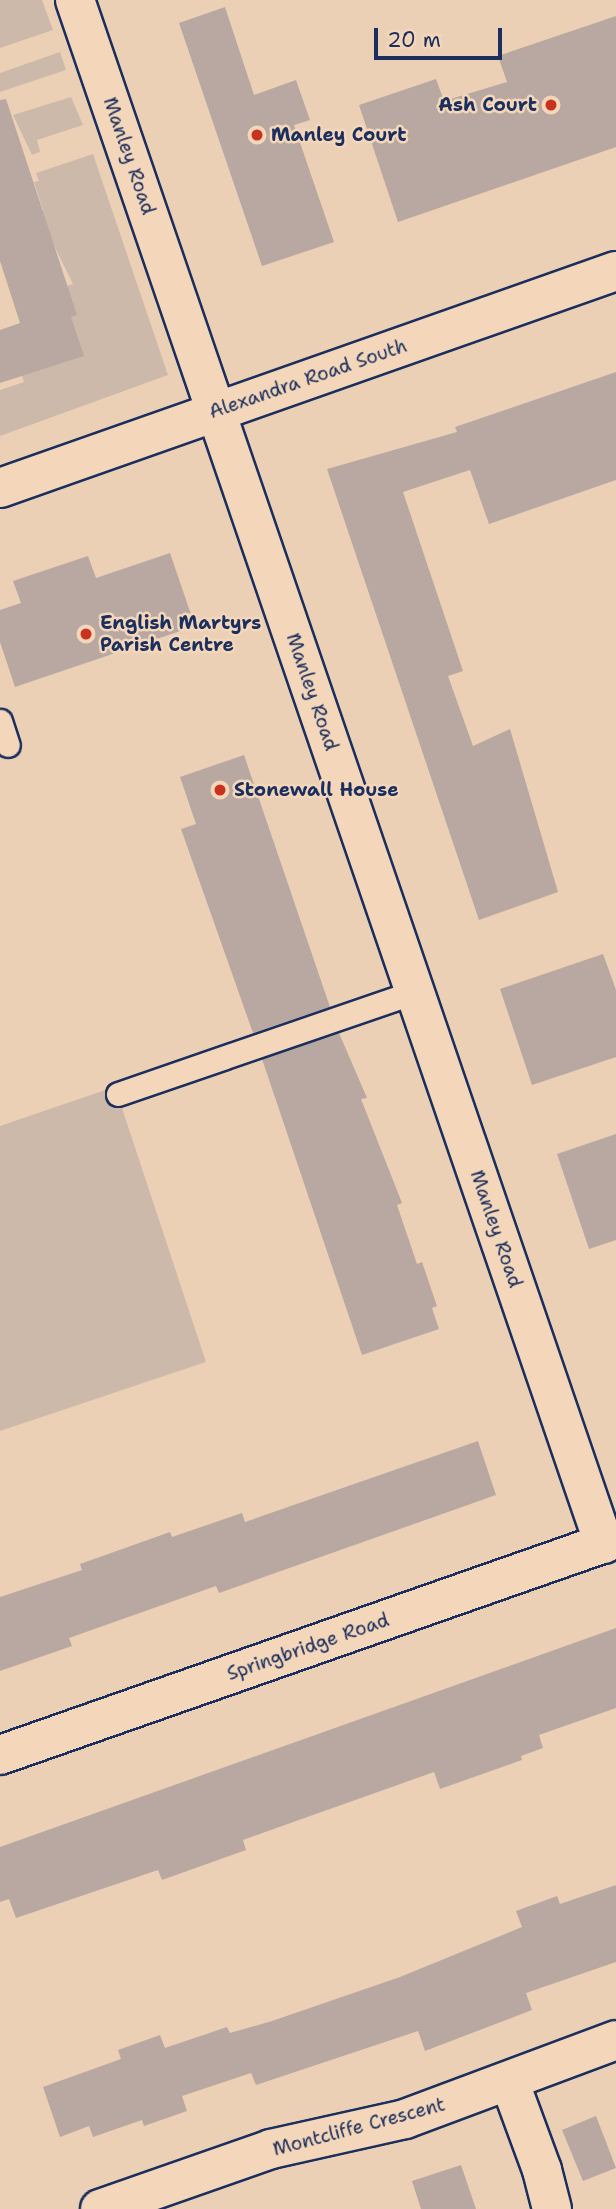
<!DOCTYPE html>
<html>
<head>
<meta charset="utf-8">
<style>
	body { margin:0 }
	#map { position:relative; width:616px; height:2209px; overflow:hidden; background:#ebd0b6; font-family:"Shantell Sans",sans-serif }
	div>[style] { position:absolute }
	.green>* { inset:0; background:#cdb9a9 }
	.building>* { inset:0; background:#b8a8a1 }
	.roads { filter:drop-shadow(2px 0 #1b2f5e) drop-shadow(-2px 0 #1b2f5e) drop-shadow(0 2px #1b2f5e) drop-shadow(0 -2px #1b2f5e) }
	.service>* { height:23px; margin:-11.5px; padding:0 11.5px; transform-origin:11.5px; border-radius:11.5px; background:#f4d7ba }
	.minor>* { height:38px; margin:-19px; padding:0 19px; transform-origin:19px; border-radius:19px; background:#f4d7ba }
	.tertiary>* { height:38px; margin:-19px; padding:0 19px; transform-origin:19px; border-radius:19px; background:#f4d7ba }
	.dots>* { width:19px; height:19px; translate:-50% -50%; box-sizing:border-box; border:4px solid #f4d7ba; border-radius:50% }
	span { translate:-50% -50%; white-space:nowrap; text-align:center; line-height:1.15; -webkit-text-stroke:5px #f4d7ba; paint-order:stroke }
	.poi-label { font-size:19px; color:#1b2f5e; font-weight:700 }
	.right { translate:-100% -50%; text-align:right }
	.left { translate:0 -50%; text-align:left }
	.street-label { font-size:19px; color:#1b2f5e }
	.scale { position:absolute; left:374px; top:28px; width:128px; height:32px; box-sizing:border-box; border:4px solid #1b2f5e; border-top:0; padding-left:9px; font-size:21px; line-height:24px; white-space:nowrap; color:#1b2f5e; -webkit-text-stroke:5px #f4d7ba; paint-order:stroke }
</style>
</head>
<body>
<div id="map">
	<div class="green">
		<i style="clip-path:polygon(0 0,42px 0,53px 30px,0 48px)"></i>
		<i style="clip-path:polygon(60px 52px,66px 70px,0 92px,0 73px)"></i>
		<i style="clip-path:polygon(71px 97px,83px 125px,37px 140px,40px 152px,32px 155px,13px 115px)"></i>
		<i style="clip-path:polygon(93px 154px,168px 375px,0 436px,0 390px,24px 382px,22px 376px,71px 317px,67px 286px,73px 284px,38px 213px,43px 210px,34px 182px,39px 181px,36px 173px)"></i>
		<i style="clip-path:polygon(383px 995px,120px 1102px,206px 1362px,0 1431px,0 1126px)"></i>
	</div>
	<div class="building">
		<i style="clip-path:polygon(225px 7px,254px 95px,296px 80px,310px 120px,294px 125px,334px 242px,262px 266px,179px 23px)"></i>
		<i style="clip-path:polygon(616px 16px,616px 147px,398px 222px,359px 105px,436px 79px,444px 101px,507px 82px,498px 56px)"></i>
		<i style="clip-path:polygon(6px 99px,77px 315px,71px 317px,84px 356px,0 383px,0 330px,20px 323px,0 261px,0 100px)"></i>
		<i style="clip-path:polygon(616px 372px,616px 480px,489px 524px,470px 470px,403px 492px,463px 671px,448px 676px,473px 746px,510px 729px,558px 892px,479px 920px,327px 469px,457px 432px,455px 427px)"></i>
		<i style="clip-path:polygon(170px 553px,195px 626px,15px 687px,0 642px,0 610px,21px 603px,13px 581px,88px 556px,96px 578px)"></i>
		<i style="clip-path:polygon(244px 755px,330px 1007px,253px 1033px,181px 829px,196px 824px,180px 777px)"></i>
		<i style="clip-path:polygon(603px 954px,616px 990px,616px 1057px,532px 1085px,500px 989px)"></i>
		<i style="clip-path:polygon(339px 1033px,367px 1098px,361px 1099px,402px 1203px,397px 1205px,417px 1264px,422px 1262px,437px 1306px,432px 1308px,439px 1329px,362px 1355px,262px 1059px)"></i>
		<i style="clip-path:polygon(616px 1134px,616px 1240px,589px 1249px,557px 1154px)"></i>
		<i style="clip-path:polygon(478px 1441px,496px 1495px,219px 1593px,216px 1586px,69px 1638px,72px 1646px,0 1671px,0 1597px,82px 1570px,80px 1564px,170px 1532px,172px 1537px,242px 1513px,245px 1522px)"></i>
		<i style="clip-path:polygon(616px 1628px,616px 1708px,539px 1735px,543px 1748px,521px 1756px,522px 1760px,440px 1789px,434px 1772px,243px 1840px,246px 1850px,162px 1880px,158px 1870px,16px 1918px,9px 1899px,0 1902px,0 1847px)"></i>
		<i style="clip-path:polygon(616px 1885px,616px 1962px,526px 1993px,532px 2010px,425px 2051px,418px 2031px,256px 2085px,251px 2073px,182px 2096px,187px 2111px,144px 2126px,142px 2120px,93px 2137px,89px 2126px,60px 2137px,43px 2087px,121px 2059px,118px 2050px,160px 2035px,165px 2048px,227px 2027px,230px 2033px,272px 2021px,400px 1977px,522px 1927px,516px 1911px,557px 1896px,560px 1904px)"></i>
		<i style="clip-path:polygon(596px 2116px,616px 2168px,583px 2181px,562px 2130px)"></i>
		<i style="clip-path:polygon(461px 2165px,476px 2209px,421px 2209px,412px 2181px)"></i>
	</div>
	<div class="roads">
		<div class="service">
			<i style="left:0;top:721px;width:25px;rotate:72deg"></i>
			<i style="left:118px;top:1094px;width:314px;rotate:-19deg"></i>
		</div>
		<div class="minor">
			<i style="left:75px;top:0;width:1632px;rotate:71.09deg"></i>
			<i style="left:0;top:1755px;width:653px;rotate:-19.32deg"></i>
			<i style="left:510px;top:2083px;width:93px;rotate:69.8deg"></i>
			<i style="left:542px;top:2170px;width:40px;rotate:75.6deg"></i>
			<i style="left:100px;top:2209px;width:181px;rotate:-19.3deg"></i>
			<i style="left:271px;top:2149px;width:137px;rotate:-12.6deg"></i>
			<i style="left:405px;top:2119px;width:225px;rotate:-20.5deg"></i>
		</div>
		<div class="tertiary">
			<i style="left:0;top:488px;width:653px;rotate:-19.41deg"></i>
		</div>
	</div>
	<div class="dots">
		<i style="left:551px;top:105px;background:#c8321e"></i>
		<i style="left:257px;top:135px;background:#c8321e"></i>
		<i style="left:86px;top:634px;background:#c8321e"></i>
		<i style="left:220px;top:790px;background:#c8321e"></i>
	</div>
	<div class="poi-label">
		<span class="right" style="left:537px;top:105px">Ash Court</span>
		<span class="left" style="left:271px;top:135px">Manley Court</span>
		<span class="left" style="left:100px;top:634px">English Martyrs<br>Parish Centre</span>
		<span class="left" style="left:234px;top:790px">Stonewall House</span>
	</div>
	<div class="street-label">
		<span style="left:129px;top:156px;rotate:71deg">Manley Road</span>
		<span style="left:308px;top:379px;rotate:-19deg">Alexandra Road South</span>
		<span style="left:312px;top:692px;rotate:71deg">Manley Road</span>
		<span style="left:496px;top:1229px;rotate:71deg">Manley Road</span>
		<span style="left:308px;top:1647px;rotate:-19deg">Springbridge Road</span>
		<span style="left:359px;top:2127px;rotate:-15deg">Montcliffe Crescent</span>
	</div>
	<div class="scale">20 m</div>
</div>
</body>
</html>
